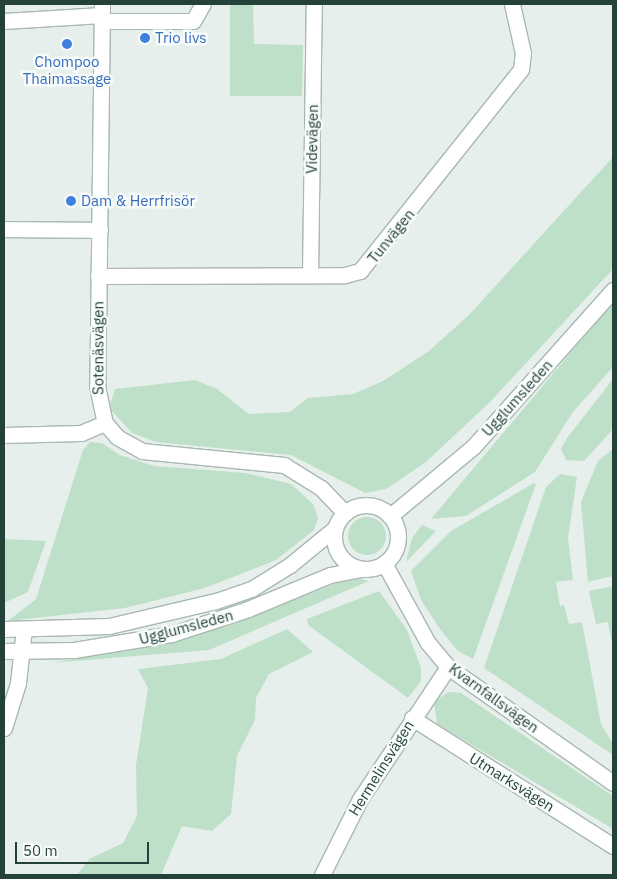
<!DOCTYPE html>
<html>
<head>
<meta charset="utf-8">
<style>
	body { margin:0 }
	#map { position:relative; width:617px; height:879px; overflow:hidden; background:#e6efeb; font-family:"IBM Plex Sans",sans-serif }
	div>[style] { position:absolute }
	.green>* { inset:0; background:#bfe0c8 }
	.round { border-radius:50% }
	.roads { filter:drop-shadow(1px 0 #a8b8b2) drop-shadow(-1px 0 #a8b8b2) drop-shadow(0 1px #a8b8b2) drop-shadow(0 -1px #a8b8b2) }
	.minor>* { height:15px; margin:-7.5px; padding:0 7.5px; transform-origin:7.5px; border-radius:7.5px; background:#fff }
	.minor>.ring { margin:-7.5px; padding:0; box-sizing:content-box; background:none; border:15px solid #fff; border-radius:50% }
	.dots>* { width:14px; height:14px; translate:-50% -50%; box-sizing:border-box; border:2px solid #f7fbf9; border-radius:50% }
	span { translate:-50% -50%; white-space:nowrap; text-align:center; line-height:1.15; -webkit-text-stroke:5px #f7fbf9; paint-order:stroke }
	.shop-label { font-size:15px; color:#366cbe }
	.left { translate:0 -50%; text-align:left }
	.street-label { font-size:15px; color:#24423a }
	.frame { position:absolute; inset:0; border:5px solid #24423a; pointer-events:none }
	.scale { position:absolute; left:15px; top:842px; width:134px; height:22px; box-sizing:border-box; border:2px solid #24423a; border-top:0; padding-left:6px; font-size:15px; line-height:18px; white-space:nowrap; color:#24423a; -webkit-text-stroke:4px #f7fbf9; paint-order:stroke }
</style>
</head>
<body>
<div id="map">
	<div class="green">
		<i style="clip-path:polygon(230px 4px,253px 4px,254px 44px,303px 45px,302px 96px,230px 96px)"></i>
		<i style="clip-path:polygon(613px 157px,613px 269px,490px 402px,426px 462px,386px 489px,365px 493px,291px 455px,156px 442px,132px 433px,109px 408px,115px 389px,195px 380px,217px 389px,249px 414px,290px 412px,308px 398px,353px 394px,383px 381px,429px 351px,468px 316px)"></i>
		<i style="clip-path:polygon(613px 302px,613px 367px,573px 412px,535px 472px,466px 516px,431px 519px)"></i>
		<i style="clip-path:polygon(613px 379px,613px 429px,584px 461px,566px 460px,561px 449px,567px 438px)"></i>
		<i style="clip-path:polygon(90px 442px,102px 443px,120px 455px,154px 466px,246px 473px,291px 484px,313px 504px,318px 518px,314px 530px,276px 560px,205px 588px,125px 608px,8px 621px,36px 599px,83px 450px)"></i>
		<i style="clip-path:polygon(613px 449px,613px 576px,588px 582px,581px 502px,598px 461px)"></i>
		<i style="clip-path:polygon(560px 474px,577px 477px,568px 538px,573px 580px,556px 582px,560px 606px,564px 605px,569px 624px,582px 622px,601px 724px,613px 744px,613px 755px,484px 668px,546px 487px)"></i>
		<i style="clip-path:polygon(534px 483px,536px 484px,473px 659px,458px 651px,440px 629px,421px 600px,411px 571px,451px 531px)"></i>
		<i class="round" style="left:348px;top:517px;width:38px;height:38px"></i>
		<i style="clip-path:polygon(422px 525px,436px 531px,406px 562px,412px 538px)"></i>
		<i style="clip-path:polygon(4px 539px,46px 541px,28px 592px,4px 603px)"></i>
		<i style="clip-path:polygon(352px 577px,369px 581px,209px 650px,50px 663px,160px 645px,230px 625px)"></i>
		<i style="clip-path:polygon(613px 586px,613px 649px,608px 622px,596px 624px,589px 591px)"></i>
		<i style="clip-path:polygon(379px 591px,407px 630px,421px 668px,421px 681px,408px 698px,308px 625px,307px 619px)"></i>
		<i style="clip-path:polygon(287px 629px,313px 652px,269px 674px,256px 698px,255px 720px,237px 756px,231px 814px,212px 831px,182px 826px,161px 875px,77px 875px,89px 859px,123px 843px,137px 816px,136px 765px,148px 688px,138px 669px,221px 659px)"></i>
		<i style="clip-path:polygon(449px 692px,461px 693px,613px 796px,613px 829px,437px 724px,434px 701px)"></i>
	</div>
	<div class="roads">
		<div class="minor">
			<i style="left:102px;top:4px;width:382px;rotate:90.7deg"></i>
			<i style="left:97px;top:386px;width:38px;rotate:78deg"></i>
			<i style="left:105px;top:423px;width:18px;rotate:49deg"></i>
			<i style="left:117px;top:437px;width:29px;rotate:29deg"></i>
			<i style="left:142px;top:451px;width:143px;rotate:5.6deg"></i>
			<i style="left:284px;top:465px;width:44px;rotate:31.9deg"></i>
			<i style="left:321px;top:488px;width:35px;rotate:46deg"></i>
			<i style="left:4px;top:21px;width:98px;rotate:-3.5deg"></i>
			<i style="left:101px;top:21px;width:92px"></i>
			<i style="left:193px;top:21px;width:20px;rotate:-60deg"></i>
			<i style="left:4px;top:229px;width:96px;rotate:0.6deg"></i>
			<i style="left:310px;top:275px;width:271px;rotate:-89.2deg"></i>
			<i style="left:98px;top:276px;width:247px;rotate:-0.2deg"></i>
			<i style="left:345px;top:275px;width:16px;rotate:-15deg"></i>
			<i style="left:360px;top:271px;width:258px;rotate:-51.4deg"></i>
			<i style="left:521px;top:69px;width:16px;rotate:-83deg"></i>
			<i style="left:523px;top:53px;width:50px;rotate:-102.7deg"></i>
			<i style="left:4px;top:435px;width:77px;rotate:-1.5deg"></i>
			<i style="left:81px;top:433px;width:26px;rotate:-23deg"></i>
			<i class="ring" style="left:334px;top:505px;width:49px;height:49px"></i>
			<i style="left:390px;top:516px;width:109px;rotate:-39.8deg"></i>
			<i style="left:474px;top:446px;width:209px;rotate:-48.3deg"></i>
			<i style="left:384px;top:563px;width:91px;rotate:61.2deg"></i>
			<i style="left:428px;top:643px;width:31px;rotate:50deg"></i>
			<i style="left:448px;top:667px;width:202px;rotate:35.1deg"></i>
			<i style="left:4px;top:629px;width:105px;rotate:-1.6deg"></i>
			<i style="left:109px;top:626px;width:110px;rotate:-13.2deg"></i>
			<i style="left:216px;top:601px;width:39px;rotate:-19deg"></i>
			<i style="left:253px;top:588px;width:44px;rotate:-31.9deg"></i>
			<i style="left:290px;top:565px;width:58px;rotate:-39.4deg"></i>
			<i style="left:4px;top:651px;width:70px;rotate:-0.8deg"></i>
			<i style="left:74px;top:650px;width:99px;rotate:-9.3deg"></i>
			<i style="left:172px;top:634px;width:80px;rotate:-18.2deg"></i>
			<i style="left:248px;top:609px;width:89px;rotate:-22.5deg"></i>
			<i style="left:330px;top:575px;width:32px;rotate:-11deg"></i>
			<i style="left:412px;top:718px;width:238px;rotate:32.5deg"></i>
			<i style="left:4px;top:728px;width:47px;rotate:-72.7deg"></i>
			<i style="left:18px;top:683px;width:54px;rotate:-83.7deg"></i>
			<i style="left:322px;top:875px;width:85px;rotate:-63.4deg"></i>
			<i style="left:360px;top:799px;width:159px;rotate:-56.3deg"></i>
		</div>
	</div>
	<div class="dots">
		<i style="left:145px;top:38px;background:#3f7fe0"></i>
		<i style="left:67px;top:44px;background:#3f7fe0"></i>
		<i style="left:71px;top:201px;background:#3f7fe0"></i>
	</div>
	<div class="shop-label">
		<span class="left" style="left:155px;top:38px">Trio livs</span>
		<span style="left:67px;top:70px">Chompoo<br>Thaimassage</span>
		<span class="left" style="left:81px;top:201px">Dam &amp; Herrfrisör</span>
	</div>
	<div class="street-label">
		<span style="left:312px;top:139px;rotate:-89deg">Videvägen</span>
		<span style="left:391px;top:236px;rotate:-51deg">Tunvägen</span>
		<span style="left:98px;top:348px;rotate:-90deg">Sotenäsvägen</span>
		<span style="left:517px;top:398px;rotate:-48deg">Ugglumsleden</span>
		<span style="left:186px;top:627px;rotate:-15deg">Ugglumsleden</span>
		<span style="left:494px;top:698px;rotate:36deg">Kvarnfallsvägen</span>
		<span style="left:381px;top:768px;rotate:-58deg">Hermelinsvägen</span>
		<span style="left:512px;top:782px;rotate:32deg">Utmarksvägen</span>
	</div>
	<div class="frame"></div>
	<div class="scale">50 m</div>
</div>
</body>
</html>
